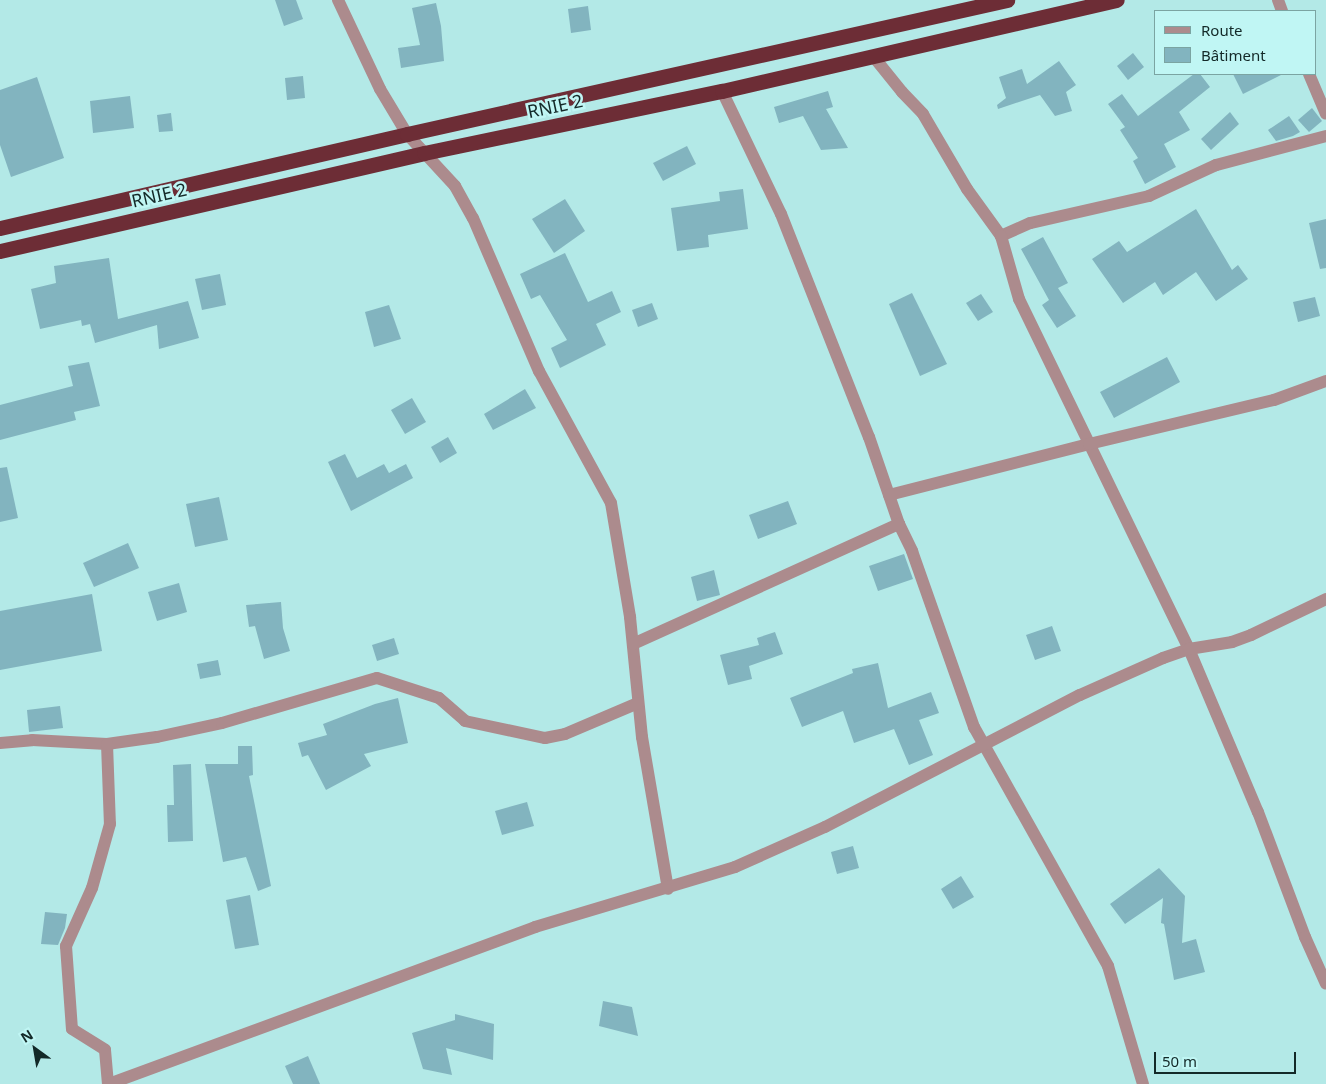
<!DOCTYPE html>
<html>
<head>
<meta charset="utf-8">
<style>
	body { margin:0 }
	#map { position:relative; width:1326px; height:1084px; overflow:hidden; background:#b3e9e7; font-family:"Noto Sans",sans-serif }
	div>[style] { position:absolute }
	.building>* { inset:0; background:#82b4bf }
	.street>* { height:12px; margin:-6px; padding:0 6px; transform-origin:6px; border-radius:6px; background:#ac8b8d }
	.highway>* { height:15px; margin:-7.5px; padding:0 7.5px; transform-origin:7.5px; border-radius:7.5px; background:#6d2d36 }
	span { translate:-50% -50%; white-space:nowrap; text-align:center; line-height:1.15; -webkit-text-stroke:5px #c0f6f4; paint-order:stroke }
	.street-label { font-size:18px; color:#132928 }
	.legend { position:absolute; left:1154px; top:10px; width:162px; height:65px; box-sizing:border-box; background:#c0f6f4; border:1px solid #7ba4a2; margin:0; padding:6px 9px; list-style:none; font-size:15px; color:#132928 }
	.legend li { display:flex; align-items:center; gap:10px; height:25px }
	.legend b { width:25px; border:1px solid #7ba4a2 }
	.north { position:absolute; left:10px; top:1024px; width:50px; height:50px; -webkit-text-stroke:4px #c0f6f4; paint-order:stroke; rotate:328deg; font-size:14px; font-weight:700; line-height:20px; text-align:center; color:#132928 }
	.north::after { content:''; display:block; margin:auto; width:18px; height:22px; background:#132928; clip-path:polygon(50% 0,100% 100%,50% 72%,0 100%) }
	.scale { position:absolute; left:1154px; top:1052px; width:142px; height:22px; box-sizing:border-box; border:2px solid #132928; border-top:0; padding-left:6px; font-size:15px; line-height:18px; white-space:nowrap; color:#132928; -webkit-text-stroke:4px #c0f6f4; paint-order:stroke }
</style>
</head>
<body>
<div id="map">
	<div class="building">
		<i style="clip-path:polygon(275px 0,296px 0,303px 19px,284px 26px)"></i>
		<i style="clip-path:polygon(436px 3px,441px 26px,444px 61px,401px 68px,398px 48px,420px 45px,412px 8px)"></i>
		<i style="clip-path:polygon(588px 6px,591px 30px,571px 33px,568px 9px)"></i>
		<i style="clip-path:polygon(1133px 53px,1144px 67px,1128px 80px,1117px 66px)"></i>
		<i style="clip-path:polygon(1059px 61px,1076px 85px,1066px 92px,1072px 111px,1055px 116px,1040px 95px,998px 109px,997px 105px,1006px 98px,999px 77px,1022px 69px,1027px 84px)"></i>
		<i style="clip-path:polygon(1194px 74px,1200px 74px,1210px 87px,1179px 112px,1190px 130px,1164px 144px,1176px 167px,1145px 184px,1133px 161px,1138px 158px,1120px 130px,1125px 127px,1108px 104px,1122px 94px,1138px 116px)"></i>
		<i style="clip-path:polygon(1233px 74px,1283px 74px,1243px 94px)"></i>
		<i style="clip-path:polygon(303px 76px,305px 98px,287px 100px,285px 78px)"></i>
		<i style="clip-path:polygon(37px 77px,64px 158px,11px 177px,0 145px,0 90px)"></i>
		<i style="clip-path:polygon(828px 91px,833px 107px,826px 109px,848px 148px,821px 150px,803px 116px,779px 123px,774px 107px)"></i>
		<i style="clip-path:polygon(130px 96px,134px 128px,93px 133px,90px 101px)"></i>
		<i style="clip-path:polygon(1312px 108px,1322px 121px,1309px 132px,1298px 120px)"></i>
		<i style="clip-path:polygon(1230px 112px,1239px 124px,1211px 150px,1201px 139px)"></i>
		<i style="clip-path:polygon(171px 113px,173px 131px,159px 132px,157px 115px)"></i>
		<i style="clip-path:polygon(1289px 116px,1300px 132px,1293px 136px,1276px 141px,1268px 130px)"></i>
		<i style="clip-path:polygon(687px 146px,696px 164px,663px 181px,653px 163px)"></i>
		<i style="clip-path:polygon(743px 189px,748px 229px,708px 235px,709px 247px,677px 251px,671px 208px,720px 201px,719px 192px)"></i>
		<i style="clip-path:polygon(565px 199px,585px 231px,554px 253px,532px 219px)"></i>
		<i style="clip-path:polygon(1196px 209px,1232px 270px,1238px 265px,1248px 279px,1216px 301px,1196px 272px,1163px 295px,1155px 282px,1123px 303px,1092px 259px,1119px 241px,1127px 252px)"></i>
		<i style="clip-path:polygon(1326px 219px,1326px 268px,1320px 269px,1309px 223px)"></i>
		<i style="clip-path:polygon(1043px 237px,1068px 283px,1058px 288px,1076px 316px,1057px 328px,1042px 305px,1049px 300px,1021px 249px)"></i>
		<i style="clip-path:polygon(565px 253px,588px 302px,612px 291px,621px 312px,596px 324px,606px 345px,560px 368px,551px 348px,567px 340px,540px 295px,531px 299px,520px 274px)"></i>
		<i style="clip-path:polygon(109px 258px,118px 319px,188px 301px,199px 338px,159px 349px,157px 325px,95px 343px,90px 324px,82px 326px,81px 320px,40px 329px,31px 289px,56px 283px,54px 266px)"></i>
		<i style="clip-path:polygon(220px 274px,226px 305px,202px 310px,195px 279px)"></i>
		<i style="clip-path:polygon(912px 293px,947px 364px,920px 376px,889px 304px)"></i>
		<i style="clip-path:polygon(981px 294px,993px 312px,978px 321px,966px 303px)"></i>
		<i style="clip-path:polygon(1315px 297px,1320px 316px,1298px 322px,1293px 302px)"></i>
		<i style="clip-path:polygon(652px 303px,658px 319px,638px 327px,632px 310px)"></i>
		<i style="clip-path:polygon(389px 305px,401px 339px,374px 347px,365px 312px)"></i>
		<i style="clip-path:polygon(1167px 357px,1180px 382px,1114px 418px,1100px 392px)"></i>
		<i style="clip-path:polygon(89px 362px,100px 406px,74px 412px,76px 420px,0 440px,0 405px,73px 386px,68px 366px)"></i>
		<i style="clip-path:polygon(525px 389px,536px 408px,493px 430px,484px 414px)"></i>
		<i style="clip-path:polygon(412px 398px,426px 422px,405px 434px,391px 410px)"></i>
		<i style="clip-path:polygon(448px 437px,457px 453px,440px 463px,431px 447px)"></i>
		<i style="clip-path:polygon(345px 454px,357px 478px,384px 464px,389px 473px,406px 464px,413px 478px,351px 511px,328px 462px)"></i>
		<i style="clip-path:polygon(7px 467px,18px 518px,0 522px,0 468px)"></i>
		<i style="clip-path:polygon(219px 497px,228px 540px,195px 547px,186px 504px)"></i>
		<i style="clip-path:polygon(788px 501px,797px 524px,758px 539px,749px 515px)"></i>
		<i style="clip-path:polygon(128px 543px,139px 568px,94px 587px,83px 563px)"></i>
		<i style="clip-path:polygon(904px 554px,913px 579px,878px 591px,869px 566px)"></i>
		<i style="clip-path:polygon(714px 570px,720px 595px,697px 601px,691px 577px)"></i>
		<i style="clip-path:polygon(179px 583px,187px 612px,157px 621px,148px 592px)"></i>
		<i style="clip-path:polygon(92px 594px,102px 651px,0 670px,0 611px)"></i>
		<i style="clip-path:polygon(281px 602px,283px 628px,290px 651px,264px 659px,255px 626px,249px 627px,246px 605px)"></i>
		<i style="clip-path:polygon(1052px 626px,1061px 651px,1035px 660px,1026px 635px)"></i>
		<i style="clip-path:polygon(775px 632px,783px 654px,749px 666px,752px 679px,728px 685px,720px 655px,759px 645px,757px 638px)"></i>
		<i style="clip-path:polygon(394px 638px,399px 654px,377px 661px,372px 645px)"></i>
		<i style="clip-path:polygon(218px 660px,221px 675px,200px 679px,197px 664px)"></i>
		<i style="clip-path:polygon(878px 663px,888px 708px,931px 692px,939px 713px,919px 720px,933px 755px,909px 765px,894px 729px,854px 743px,843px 711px,802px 727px,790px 698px,853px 673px,852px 669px)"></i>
		<i style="clip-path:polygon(398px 698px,408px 743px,364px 754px,371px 766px,326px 790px,308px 755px,302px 757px,298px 743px,327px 735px,323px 724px,375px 704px)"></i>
		<i style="clip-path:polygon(60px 706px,63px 728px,29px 732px,27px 710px)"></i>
		<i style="clip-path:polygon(238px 746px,252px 746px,253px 775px,249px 776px,271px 886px,258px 891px,246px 857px,223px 862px,205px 764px,238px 764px)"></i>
		<i style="clip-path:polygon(191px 764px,193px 841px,168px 842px,167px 805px,174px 805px,173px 765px)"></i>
		<i style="clip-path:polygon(527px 802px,534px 826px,502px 835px,495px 811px)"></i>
		<i style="clip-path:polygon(853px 846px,859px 868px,837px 874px,831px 852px)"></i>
		<i style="clip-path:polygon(1159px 868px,1185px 896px,1182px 943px,1196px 939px,1205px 972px,1174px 980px,1164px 924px,1161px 923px,1163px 898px,1125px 924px,1110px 904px)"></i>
		<i style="clip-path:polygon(961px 876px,974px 897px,953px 909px,941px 889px)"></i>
		<i style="clip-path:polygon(250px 895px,259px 945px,235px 949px,226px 900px)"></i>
		<i style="clip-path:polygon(45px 912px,67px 914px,65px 928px,58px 945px,41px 944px)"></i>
		<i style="clip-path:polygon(603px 1001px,632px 1007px,638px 1036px,599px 1026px)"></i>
		<i style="clip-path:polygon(455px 1014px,494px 1024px,493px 1060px,446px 1048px,452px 1075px,423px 1069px,412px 1033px,455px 1020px)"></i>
		<i style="clip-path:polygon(308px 1056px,320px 1084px,293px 1084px,285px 1066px)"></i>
	</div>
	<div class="street">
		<i style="left:338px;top:0;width:98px;rotate:64.7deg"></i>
		<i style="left:380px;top:89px;width:52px;rotate:59deg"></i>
		<i style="left:407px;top:134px;width:71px;rotate:47.3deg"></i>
		<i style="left:455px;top:186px;width:37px;rotate:61deg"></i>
		<i style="left:473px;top:218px;width:167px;rotate:66.7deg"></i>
		<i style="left:539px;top:371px;width:150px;rotate:61.4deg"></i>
		<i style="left:611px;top:503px;width:116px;rotate:80.5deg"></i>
		<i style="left:630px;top:617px;width:121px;rotate:84.3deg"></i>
		<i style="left:642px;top:737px;width:154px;rotate:80.3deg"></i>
		<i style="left:1278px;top:0;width:12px;rotate:70deg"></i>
		<i style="left:873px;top:56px;width:46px;rotate:51.1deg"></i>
		<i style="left:902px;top:92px;width:30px;rotate:46deg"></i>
		<i style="left:923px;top:114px;width:87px;rotate:59.6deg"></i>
		<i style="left:967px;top:189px;width:58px;rotate:54.1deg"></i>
		<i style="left:1309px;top:74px;width:43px;rotate:67deg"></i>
		<i style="left:722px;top:91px;width:136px;rotate:64.4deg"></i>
		<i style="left:781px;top:214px;width:240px;rotate:68.5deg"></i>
		<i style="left:869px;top:437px;width:92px;rotate:71deg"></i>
		<i style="left:899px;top:524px;width:30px;rotate:64deg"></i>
		<i style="left:912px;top:551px;width:187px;rotate:70.6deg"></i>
		<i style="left:974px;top:727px;width:274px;rotate:60.7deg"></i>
		<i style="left:1108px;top:966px;width:123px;rotate:73.5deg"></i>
		<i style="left:1326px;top:136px;width:114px;rotate:165.2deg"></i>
		<i style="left:1216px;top:165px;width:74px;rotate:155.2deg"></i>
		<i style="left:1149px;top:196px;width:122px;rotate:167.2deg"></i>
		<i style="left:1030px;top:223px;width:32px;rotate:156deg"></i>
		<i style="left:1001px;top:236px;width:66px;rotate:74.1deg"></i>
		<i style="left:1019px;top:299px;width:389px;rotate:64.1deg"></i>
		<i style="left:1189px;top:649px;width:177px;rotate:67.1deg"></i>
		<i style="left:1258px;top:812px;width:134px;rotate:69.4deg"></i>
		<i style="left:1305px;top:937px;width:51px;rotate:65.9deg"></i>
		<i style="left:889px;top:495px;width:206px;rotate:-14.3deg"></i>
		<i style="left:1089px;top:444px;width:190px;rotate:-13.4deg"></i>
		<i style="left:1274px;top:400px;width:55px;rotate:-20.1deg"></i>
		<i style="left:633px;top:644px;width:292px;rotate:-24.3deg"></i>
		<i style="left:0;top:743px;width:32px;rotate:-5deg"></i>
		<i style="left:32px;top:740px;width:75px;rotate:3.1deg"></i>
		<i style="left:107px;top:744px;width:50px;rotate:-8deg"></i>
		<i style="left:157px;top:737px;width:66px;rotate:-12.2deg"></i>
		<i style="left:222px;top:723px;width:161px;rotate:-16.2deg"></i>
		<i style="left:377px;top:678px;width:65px;rotate:17.9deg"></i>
		<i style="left:439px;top:698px;width:35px;rotate:41deg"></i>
		<i style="left:465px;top:721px;width:82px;rotate:12deg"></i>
		<i style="left:545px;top:738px;width:20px;rotate:-11deg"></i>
		<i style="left:565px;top:734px;width:79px;rotate:-23deg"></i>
		<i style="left:107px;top:744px;width:80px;rotate:87.9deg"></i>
		<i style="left:110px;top:824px;width:66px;rotate:105.7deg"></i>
		<i style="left:92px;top:888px;width:64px;rotate:114.1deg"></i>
		<i style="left:66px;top:946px;width:83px;rotate:85.9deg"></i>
		<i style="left:72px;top:1029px;width:39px;rotate:32deg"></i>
		<i style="left:105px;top:1050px;width:34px;rotate:85deg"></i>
		<i style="left:109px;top:1084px;width:454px;rotate:-20.2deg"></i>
		<i style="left:535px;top:927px;width:209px;rotate:-16.7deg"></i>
		<i style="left:735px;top:867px;width:98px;rotate:-24deg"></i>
		<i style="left:825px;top:827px;width:287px;rotate:-27.4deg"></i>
		<i style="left:1080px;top:695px;width:91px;rotate:-24deg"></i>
		<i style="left:1163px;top:658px;width:28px;rotate:-19deg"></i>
		<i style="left:1189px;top:649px;width:44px;rotate:-9.2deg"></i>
		<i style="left:1232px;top:642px;width:20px;rotate:-20deg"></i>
		<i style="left:1251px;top:635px;width:83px;rotate:-25.6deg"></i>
	</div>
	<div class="highway">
		<i style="left:0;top:228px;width:418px;rotate:-13deg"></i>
		<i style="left:407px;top:134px;width:615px;rotate:-12.59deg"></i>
		<i style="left:0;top:251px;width:435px;rotate:-13deg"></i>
		<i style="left:424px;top:153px;width:304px;rotate:-11.8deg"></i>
		<i style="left:722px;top:91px;width:405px;rotate:-13deg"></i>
	</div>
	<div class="street-label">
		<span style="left:555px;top:106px;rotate:-12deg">RNIE 2</span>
		<span style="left:159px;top:195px;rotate:-13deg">RNIE 2</span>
	</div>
	<ul class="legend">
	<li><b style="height:6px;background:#ac8b8d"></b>Route</li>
	<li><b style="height:14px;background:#82b4bf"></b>Bâtiment</li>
	</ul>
	<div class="north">N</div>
	<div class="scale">50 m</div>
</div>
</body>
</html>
